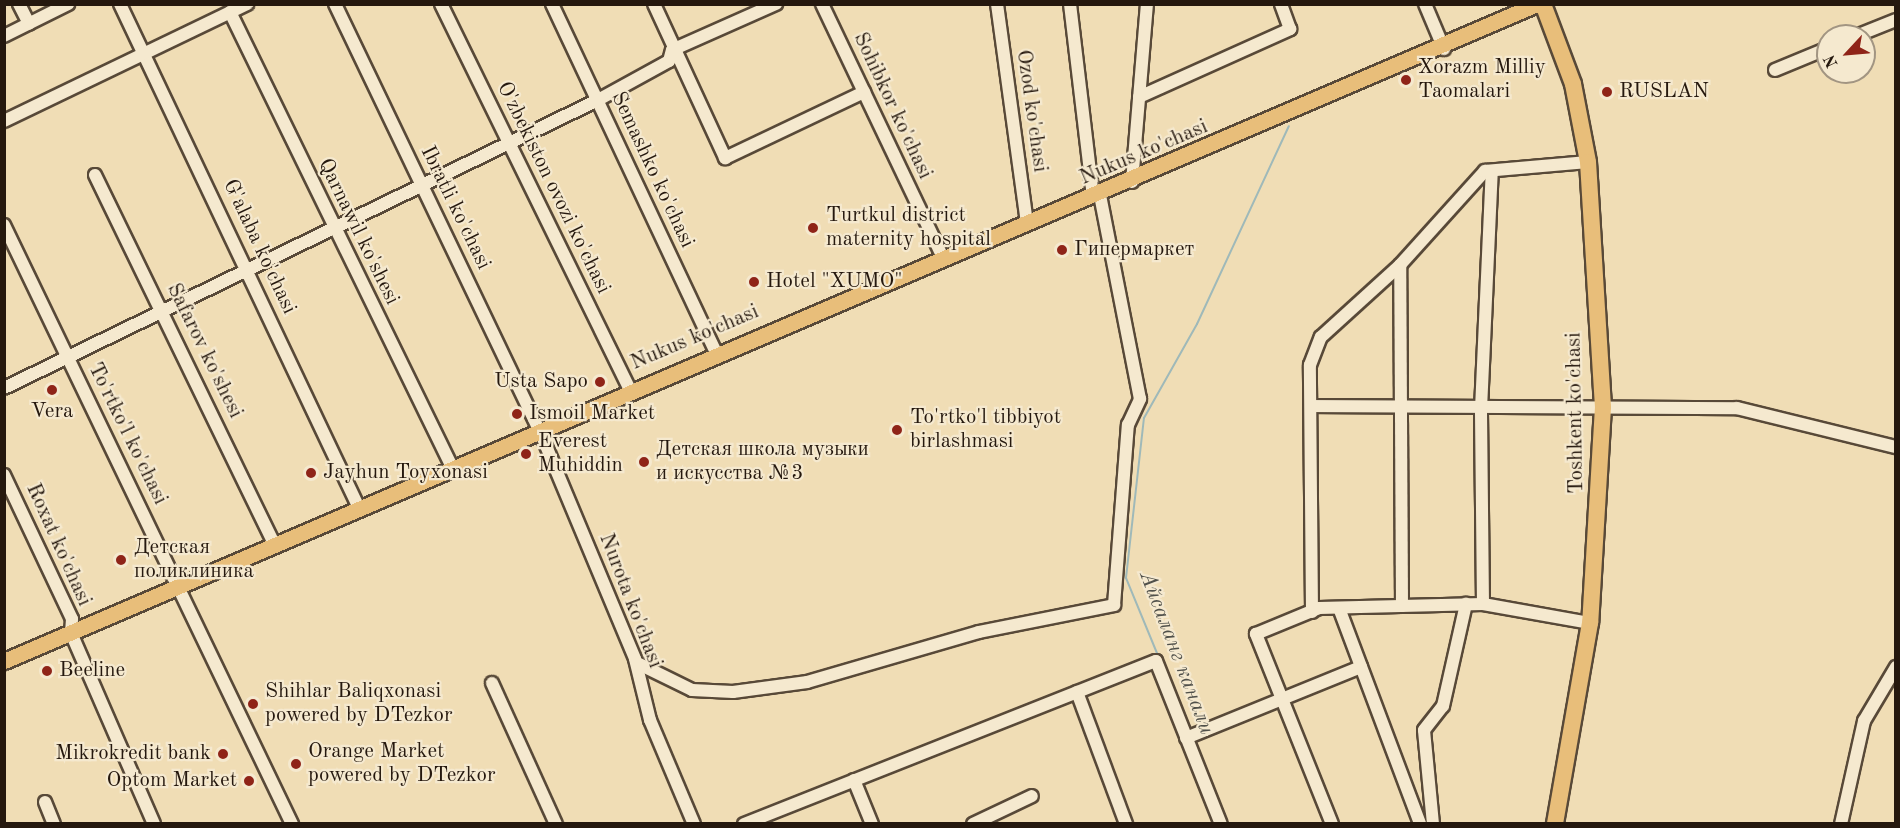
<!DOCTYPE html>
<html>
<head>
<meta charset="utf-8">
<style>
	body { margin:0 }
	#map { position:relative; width:1900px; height:828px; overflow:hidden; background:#f0ddb5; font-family:"Old Standard TT",serif }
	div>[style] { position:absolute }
	.stream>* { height:2px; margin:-1px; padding:0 1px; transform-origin:1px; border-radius:1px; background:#9fb9b9 }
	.roads { filter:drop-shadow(2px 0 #584938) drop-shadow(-2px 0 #584938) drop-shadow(0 2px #584938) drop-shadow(0 -2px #584938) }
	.minor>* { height:12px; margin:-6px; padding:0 6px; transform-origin:6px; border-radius:6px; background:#f5e9cf }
	.major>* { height:15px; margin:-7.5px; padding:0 7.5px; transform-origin:7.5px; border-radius:7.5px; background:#e8be7a }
	.highway>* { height:16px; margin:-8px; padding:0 8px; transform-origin:8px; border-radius:8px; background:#e8be7a }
	.dots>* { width:16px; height:16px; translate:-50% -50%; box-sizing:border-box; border:3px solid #f5e9cf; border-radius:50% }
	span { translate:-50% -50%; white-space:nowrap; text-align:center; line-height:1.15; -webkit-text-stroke:4.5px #f5e9cf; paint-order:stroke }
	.poi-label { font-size:21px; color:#25180e }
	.left { translate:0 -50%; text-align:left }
	.right { translate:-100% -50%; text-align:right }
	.street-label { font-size:21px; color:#25180e }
	.water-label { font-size:22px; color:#50504a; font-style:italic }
	.frame { position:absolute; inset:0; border:6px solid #25180e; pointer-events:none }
	.north { position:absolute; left:1816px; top:24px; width:60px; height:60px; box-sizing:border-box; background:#f5e9cf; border:2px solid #a29582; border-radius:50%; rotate:244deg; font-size:16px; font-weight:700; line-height:24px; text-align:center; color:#25180e }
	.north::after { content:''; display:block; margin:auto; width:21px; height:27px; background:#8f2418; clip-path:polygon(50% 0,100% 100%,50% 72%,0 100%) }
</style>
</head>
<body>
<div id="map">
	<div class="stream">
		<i style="left:1159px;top:658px;width:87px;rotate:-112.4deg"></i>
		<i style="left:1126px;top:578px;width:161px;rotate:-83.6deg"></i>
		<i style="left:1144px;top:418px;width:108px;rotate:-60.6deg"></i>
		<i style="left:1197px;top:324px;width:218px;rotate:-65.1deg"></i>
		<i style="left:1206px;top:771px;width:57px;rotate:67.5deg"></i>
	</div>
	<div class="roads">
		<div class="minor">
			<i style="left:19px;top:4px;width:22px;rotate:63deg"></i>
			<i style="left:120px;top:4px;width:558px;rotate:64.63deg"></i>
			<i style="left:335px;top:4px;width:471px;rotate:64.4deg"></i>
			<i style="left:539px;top:429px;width:249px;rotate:67.3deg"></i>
			<i style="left:635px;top:659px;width:63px;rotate:76.2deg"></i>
			<i style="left:650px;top:720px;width:113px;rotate:67.1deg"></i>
			<i style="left:441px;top:4px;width:429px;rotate:63.9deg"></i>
			<i style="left:552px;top:4px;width:385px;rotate:64.8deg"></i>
			<i style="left:654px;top:4px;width:170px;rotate:65.2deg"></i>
			<i style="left:725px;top:158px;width:154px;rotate:-25.4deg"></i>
			<i style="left:822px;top:4px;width:279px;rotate:64.5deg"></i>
			<i style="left:997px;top:4px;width:221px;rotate:82.2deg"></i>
			<i style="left:1070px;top:4px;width:194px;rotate:83.2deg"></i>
			<i style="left:1425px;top:4px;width:49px;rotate:67.1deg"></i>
			<i style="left:230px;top:12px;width:506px;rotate:63.99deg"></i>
			<i style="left:4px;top:36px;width:72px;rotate:-26.6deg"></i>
			<i style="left:1856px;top:36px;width:43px;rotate:-21.8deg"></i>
			<i style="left:1775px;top:70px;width:57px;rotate:-22.5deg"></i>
			<i style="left:1139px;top:97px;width:166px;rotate:-24.2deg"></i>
			<i style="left:1290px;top:29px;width:27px;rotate:-110deg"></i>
			<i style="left:4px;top:121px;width:270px;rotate:-25.7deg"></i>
			<i style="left:95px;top:175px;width:411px;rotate:64.1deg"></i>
			<i style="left:1132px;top:182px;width:179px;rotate:-85.2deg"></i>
			<i style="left:4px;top:225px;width:665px;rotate:64.32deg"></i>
			<i style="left:4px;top:388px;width:660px;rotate:-25.87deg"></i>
			<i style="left:598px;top:100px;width:81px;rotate:-28.8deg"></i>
			<i style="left:669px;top:61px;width:11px;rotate:-75deg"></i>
			<i style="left:672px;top:50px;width:114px;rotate:-23.9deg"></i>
			<i style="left:1311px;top:406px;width:426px;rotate:0.3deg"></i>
			<i style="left:1737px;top:408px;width:164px;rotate:13.8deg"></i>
			<i style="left:4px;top:475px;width:159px;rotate:64.7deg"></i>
			<i style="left:72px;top:619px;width:14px;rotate:94deg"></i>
			<i style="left:71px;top:633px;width:208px;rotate:66.5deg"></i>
			<i style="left:1483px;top:604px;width:195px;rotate:-90.6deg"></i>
			<i style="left:1481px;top:409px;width:238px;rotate:-87.4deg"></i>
			<i style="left:1402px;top:606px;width:341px;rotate:-90.3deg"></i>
			<i style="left:1400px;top:265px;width:127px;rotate:-47.9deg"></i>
			<i style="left:1485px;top:171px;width:103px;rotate:-5deg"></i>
			<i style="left:1339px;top:608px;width:231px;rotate:69.4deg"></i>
			<i style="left:1312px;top:612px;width:247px;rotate:-90.5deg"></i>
			<i style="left:1310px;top:365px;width:30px;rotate:-69deg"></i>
			<i style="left:1321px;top:337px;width:107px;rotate:-42.3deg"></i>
			<i style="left:637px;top:663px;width:61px;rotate:26.1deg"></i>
			<i style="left:692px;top:690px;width:41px;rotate:2.8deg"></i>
			<i style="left:733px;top:692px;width:75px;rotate:-7.7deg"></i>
			<i style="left:807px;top:682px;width:179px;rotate:-16.2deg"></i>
			<i style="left:979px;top:632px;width:138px;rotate:-11.3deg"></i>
			<i style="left:1114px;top:605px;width:181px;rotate:-85.6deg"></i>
			<i style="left:1128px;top:425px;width:29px;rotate:-65deg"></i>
			<i style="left:1140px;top:399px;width:208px;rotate:-101.1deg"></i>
			<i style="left:492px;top:683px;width:155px;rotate:65.6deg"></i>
			<i style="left:1077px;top:692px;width:141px;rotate:69.6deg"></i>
			<i style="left:1186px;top:738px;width:189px;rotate:-22.1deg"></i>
			<i style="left:854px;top:780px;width:48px;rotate:67.8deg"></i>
			<i style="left:45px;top:802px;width:24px;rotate:68deg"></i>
			<i style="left:744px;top:824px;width:443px;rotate:-21.6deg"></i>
			<i style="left:1156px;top:661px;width:175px;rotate:68.3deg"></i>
			<i style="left:973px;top:824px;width:65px;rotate:-25.4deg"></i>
			<i style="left:1332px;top:824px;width:205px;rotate:-111.8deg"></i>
			<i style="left:1256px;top:634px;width:68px;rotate:-22.4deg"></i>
			<i style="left:1319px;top:608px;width:164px;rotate:-1.4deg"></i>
			<i style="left:1483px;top:604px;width:109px;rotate:10.1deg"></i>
			<i style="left:1433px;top:824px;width:94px;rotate:-95.5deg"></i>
			<i style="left:1424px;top:730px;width:31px;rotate:-52deg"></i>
			<i style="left:1443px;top:706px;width:105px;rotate:-77.3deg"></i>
			<i style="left:1841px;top:824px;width:106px;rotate:-77.4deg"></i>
			<i style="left:1864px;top:721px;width:63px;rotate:-59.3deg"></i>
		</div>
		<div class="major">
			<i style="left:4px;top:661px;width:1668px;rotate:-23.2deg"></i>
		</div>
		<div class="highway">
			<i style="left:1543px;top:4px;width:85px;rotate:69.4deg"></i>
			<i style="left:1573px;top:84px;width:79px;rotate:79.1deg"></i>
			<i style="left:1588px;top:162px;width:245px;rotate:86.5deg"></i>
			<i style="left:1603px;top:407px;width:216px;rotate:93.4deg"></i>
			<i style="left:1590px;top:623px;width:204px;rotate:99.9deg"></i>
		</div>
	</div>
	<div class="dots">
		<i style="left:1406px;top:80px;background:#8f2418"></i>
		<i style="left:1607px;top:92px;background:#8f2418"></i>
		<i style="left:813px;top:228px;background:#8f2418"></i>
		<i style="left:1062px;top:250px;background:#8f2418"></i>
		<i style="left:754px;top:282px;background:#8f2418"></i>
		<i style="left:600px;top:382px;background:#8f2418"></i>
		<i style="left:52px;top:390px;background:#8f2418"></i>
		<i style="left:517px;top:414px;background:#8f2418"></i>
		<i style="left:897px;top:430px;background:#8f2418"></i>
		<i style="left:526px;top:454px;background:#8f2418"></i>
		<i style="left:644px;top:462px;background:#8f2418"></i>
		<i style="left:311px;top:473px;background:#8f2418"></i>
		<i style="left:121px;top:560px;background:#8f2418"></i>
		<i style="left:47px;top:671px;background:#8f2418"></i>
		<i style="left:253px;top:704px;background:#8f2418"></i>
		<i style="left:223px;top:754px;background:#8f2418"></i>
		<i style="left:296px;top:764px;background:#8f2418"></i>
		<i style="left:249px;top:781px;background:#8f2418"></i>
	</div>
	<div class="poi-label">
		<span class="left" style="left:1418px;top:80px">Xorazm Milliy<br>Taomalari</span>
		<span class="left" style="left:1619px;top:92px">RUSLAN</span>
		<span class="left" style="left:826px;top:228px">Turtkul district<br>maternity hospital</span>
		<span class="left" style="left:1074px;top:250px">Гипермаркет</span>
		<span class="left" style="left:766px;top:282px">Hotel "XUMO"</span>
		<span class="right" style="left:588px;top:382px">Usta Sapo</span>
		<span style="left:52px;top:412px">Vera</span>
		<span class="left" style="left:529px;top:414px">Ismoil Market</span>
		<span class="left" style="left:910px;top:430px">To'rtko'l tibbiyot<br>birlashmasi</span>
		<span class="left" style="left:538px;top:454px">Everest<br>Muhiddin</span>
		<span class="left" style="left:656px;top:462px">Детская школа музыки<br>и искусства №3</span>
		<span class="left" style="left:323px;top:473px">Jayhun Toyxonasi</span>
		<span class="left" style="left:134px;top:560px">Детская<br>поликлиника</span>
		<span class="left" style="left:59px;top:671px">Beeline</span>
		<span class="left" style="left:265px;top:704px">Shihlar Baliqxonasi<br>powered by DTezkor</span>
		<span class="left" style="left:308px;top:764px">Orange Market<br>powered by DTezkor</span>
		<span class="right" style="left:211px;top:754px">Mikrokredit bank</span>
		<span class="right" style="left:237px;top:781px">Optom Market</span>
	</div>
	<div class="street-label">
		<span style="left:892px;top:106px;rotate:65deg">Sohibkor ko'chasi</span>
		<span style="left:1031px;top:111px;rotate:82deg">Ozod ko'chasi</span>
		<span style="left:1144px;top:153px;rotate:-23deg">Nukus ko'chasi</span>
		<span style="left:652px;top:170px;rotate:65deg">Semashko ko'chasi</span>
		<span style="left:553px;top:188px;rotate:64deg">O'zbekiston ovozi ko'chasi</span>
		<span style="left:455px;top:208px;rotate:64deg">Ibratli ko'chasi</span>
		<span style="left:358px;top:232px;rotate:64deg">Qarnawil ko'shesi</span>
		<span style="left:259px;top:247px;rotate:65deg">G'alaba ko'chasi</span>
		<span style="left:695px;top:338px;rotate:-23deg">Nukus ko'chasi</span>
		<span style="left:204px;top:351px;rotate:64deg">Safarov ko'shesi</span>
		<span style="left:1576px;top:413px;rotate:-91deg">Toshkent ko'chasi</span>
		<span style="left:127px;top:434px;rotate:64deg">To'rtko'l ko'chasi</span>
		<span style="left:58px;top:545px;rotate:66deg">Roxat ko'chasi</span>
		<span style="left:630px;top:601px;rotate:69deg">Nurota ko'chasi</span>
	</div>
	<div class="water-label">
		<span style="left:1176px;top:653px;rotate:69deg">Айсаланг канали</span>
	</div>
	<div class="frame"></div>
	<div class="north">N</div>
</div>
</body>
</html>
